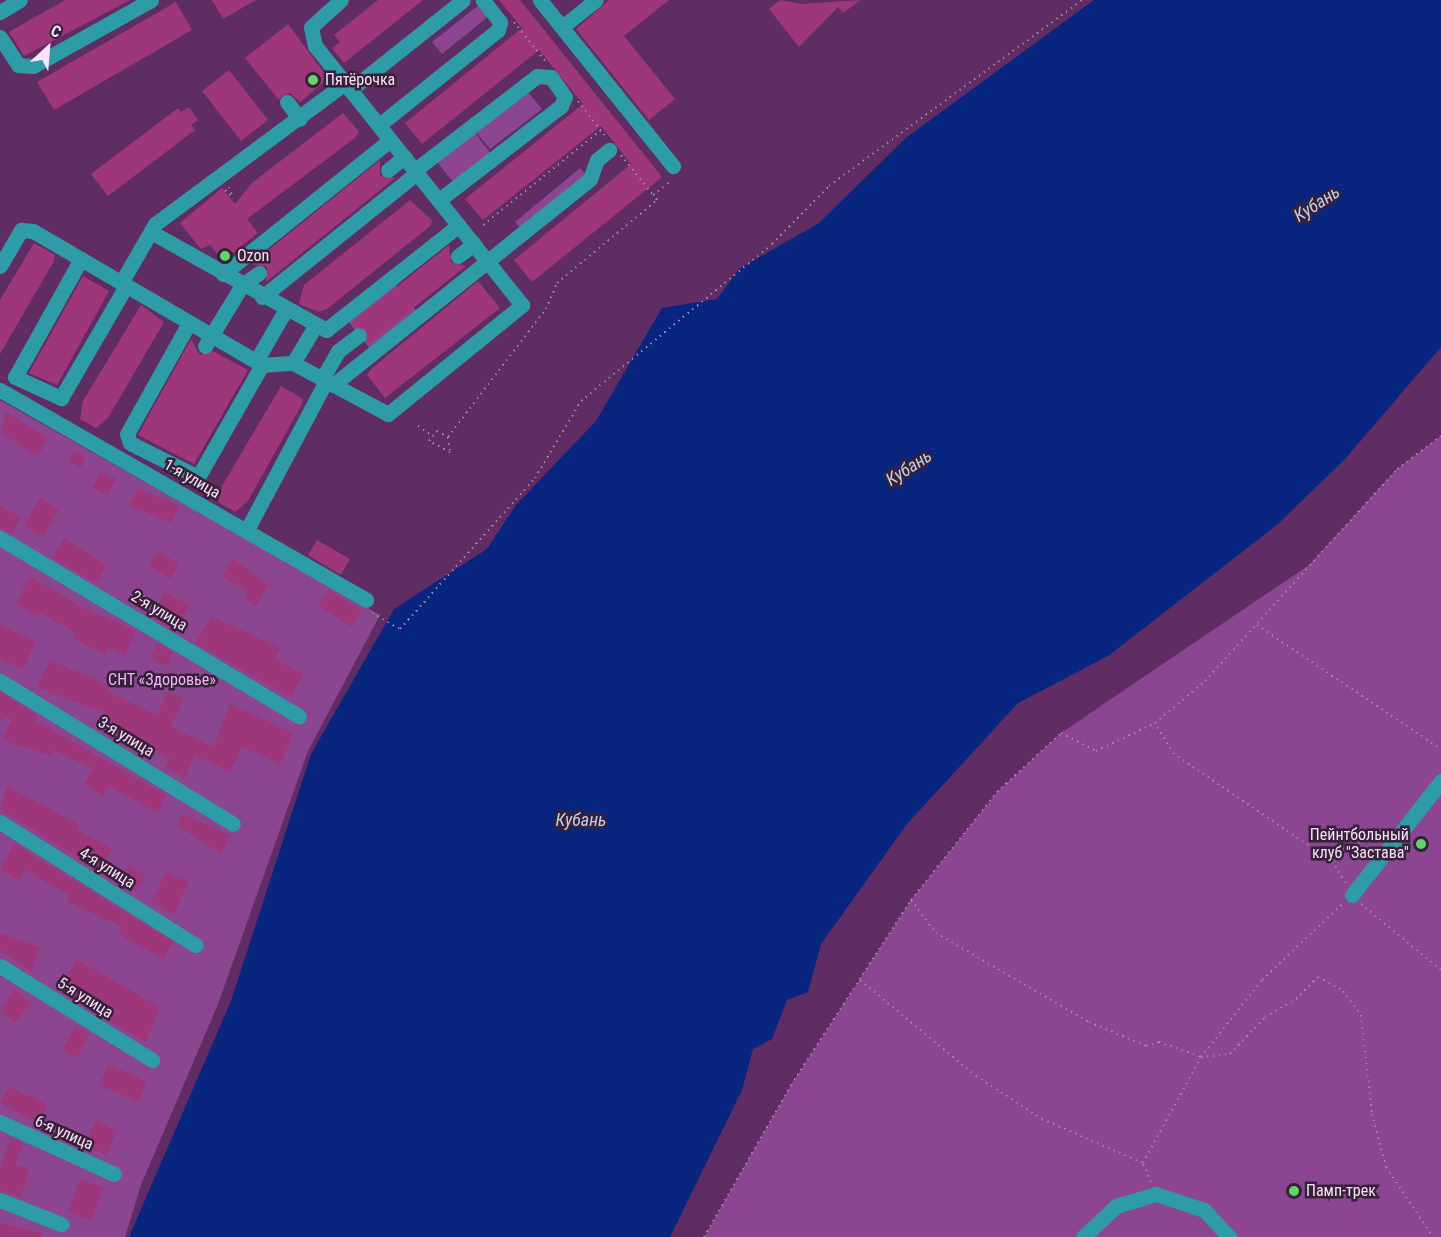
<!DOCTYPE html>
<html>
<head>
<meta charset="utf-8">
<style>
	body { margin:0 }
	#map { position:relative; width:1441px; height:1237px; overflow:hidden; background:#5f2c63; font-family:"Roboto Condensed",sans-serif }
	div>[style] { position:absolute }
	.green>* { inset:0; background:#8c4691 }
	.water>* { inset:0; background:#082580 }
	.building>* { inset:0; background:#9e377a }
	.path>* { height:2px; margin-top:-1px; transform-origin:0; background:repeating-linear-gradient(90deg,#a881aa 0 1.5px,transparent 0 6px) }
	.minor>* { height:15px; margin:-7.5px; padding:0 7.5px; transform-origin:7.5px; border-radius:7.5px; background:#2d9ca6 }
	.dots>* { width:16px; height:16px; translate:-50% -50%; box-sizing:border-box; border:3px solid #372139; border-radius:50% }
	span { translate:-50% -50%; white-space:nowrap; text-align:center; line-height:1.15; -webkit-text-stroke:5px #372139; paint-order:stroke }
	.poi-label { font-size:16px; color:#fae1fb }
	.left { translate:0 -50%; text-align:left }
	.right { translate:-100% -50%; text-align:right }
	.street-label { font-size:16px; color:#fae1fb }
	.park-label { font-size:16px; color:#f4b6f8 }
	.water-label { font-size:18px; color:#c2cfe7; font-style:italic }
	.north { position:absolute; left:18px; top:18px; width:60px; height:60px; -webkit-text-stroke:4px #372139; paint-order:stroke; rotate:26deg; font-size:16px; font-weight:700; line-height:24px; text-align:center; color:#fae1fb }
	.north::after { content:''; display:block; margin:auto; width:21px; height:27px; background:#fae1fb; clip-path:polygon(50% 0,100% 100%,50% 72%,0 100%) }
</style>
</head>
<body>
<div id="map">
	<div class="green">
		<i style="clip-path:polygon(479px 5px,489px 16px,442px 54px,432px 42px)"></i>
		<i style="clip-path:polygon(528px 92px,542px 109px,490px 149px,476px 132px)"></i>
		<i style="clip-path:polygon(473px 130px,491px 154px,453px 182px,435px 159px)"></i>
		<i style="clip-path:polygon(580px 168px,586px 175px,520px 228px,515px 222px)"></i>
		<i style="clip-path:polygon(395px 284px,417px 312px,370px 349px,348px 321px)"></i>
		<i style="clip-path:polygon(0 400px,380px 615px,308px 751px,218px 1004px,141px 1185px,125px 1237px,0 1237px)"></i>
		<i style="clip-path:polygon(1441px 436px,1441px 1237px,704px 1237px,791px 1085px,911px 900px,997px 792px,1061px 733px,1309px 565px,1397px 469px)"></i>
	</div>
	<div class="water">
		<i style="clip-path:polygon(1094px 0,1441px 0,1441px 347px,1345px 459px,1278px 524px,1108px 656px,1018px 703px,907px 824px,821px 944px,808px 992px,787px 1000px,772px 1039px,753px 1049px,742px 1090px,670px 1237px,129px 1237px,231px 1001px,311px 754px,394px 609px,487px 549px,516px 505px,596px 421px,662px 308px,717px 299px,739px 269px,819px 223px,907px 137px)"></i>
	</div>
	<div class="building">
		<i style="clip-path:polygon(65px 0,130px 0,24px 56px,9px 32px)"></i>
		<i style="clip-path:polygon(212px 0,256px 0,223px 19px)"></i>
		<i style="clip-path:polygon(378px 0,423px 0,344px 63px,332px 48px,340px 42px,334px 35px)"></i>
		<i style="clip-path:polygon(499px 0,520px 0,662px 177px,532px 282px,514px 260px,631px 164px,601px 126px,483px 220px,465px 199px,583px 104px,539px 50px,422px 144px,405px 123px,522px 28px)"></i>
		<i style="clip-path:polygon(609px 0,669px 0,624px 36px,675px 99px,649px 120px,576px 29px)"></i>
		<i style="clip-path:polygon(780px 0,801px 4px,861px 0,843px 13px,838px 7px,799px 47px,769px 9px)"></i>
		<i style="clip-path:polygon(176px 2px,192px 30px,54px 110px,37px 82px)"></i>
		<i style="clip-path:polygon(288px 24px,325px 74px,323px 83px,300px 102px,290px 93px,278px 99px,245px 58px)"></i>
		<i style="clip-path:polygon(229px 70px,268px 120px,241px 141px,202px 91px)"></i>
		<i style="clip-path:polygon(189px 107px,198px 120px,191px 125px,195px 130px,108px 196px,91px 174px,178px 108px,181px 112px)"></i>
		<i style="clip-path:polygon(343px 113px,359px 132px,355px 138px,247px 219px,258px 233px,223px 261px,210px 245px,201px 249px,180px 223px,222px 188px,235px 204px,253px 182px)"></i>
		<i style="clip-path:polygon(380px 160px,380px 176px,395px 178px,266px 282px,267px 267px,251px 264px)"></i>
		<i style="clip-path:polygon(410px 200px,433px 221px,429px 227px,327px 309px,319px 312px,299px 304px,304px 285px)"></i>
		<i style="clip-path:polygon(34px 243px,55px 255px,54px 261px,0 354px,0 300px)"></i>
		<i style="clip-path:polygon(449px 245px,451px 262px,466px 266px,367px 345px,366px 329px,350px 324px)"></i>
		<i style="clip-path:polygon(83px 276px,109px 291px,57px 385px,29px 373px)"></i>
		<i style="clip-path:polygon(478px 281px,500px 308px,385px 398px,367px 375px,370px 370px)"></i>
		<i style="clip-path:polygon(141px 305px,164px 322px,108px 418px,96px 428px,80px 419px,83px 401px)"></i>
		<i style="clip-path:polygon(191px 339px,200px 355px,213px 351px,248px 370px,194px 464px,138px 435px)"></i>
		<i style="clip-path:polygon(281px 386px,303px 399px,302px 404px,248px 501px,235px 512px,218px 502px,222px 486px)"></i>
		<i style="clip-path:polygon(6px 412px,48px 438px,38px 457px,0 432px)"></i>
		<i style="clip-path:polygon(74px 450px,86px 457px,81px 468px,68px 461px)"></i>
		<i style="clip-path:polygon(101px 471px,116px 479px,107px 495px,92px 488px)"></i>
		<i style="clip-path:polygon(138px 488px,180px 506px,171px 523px,129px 505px)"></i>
		<i style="clip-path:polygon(40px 498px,59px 509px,43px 537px,24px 526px)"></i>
		<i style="clip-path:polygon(0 505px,21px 518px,12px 534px,0 528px)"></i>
		<i style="clip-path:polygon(64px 538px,106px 565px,97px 583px,52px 558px)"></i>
		<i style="clip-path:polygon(317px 540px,350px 559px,341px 575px,308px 555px)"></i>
		<i style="clip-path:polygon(158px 551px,179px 564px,170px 579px,149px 566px)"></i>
		<i style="clip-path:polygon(233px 558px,268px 585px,256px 606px,244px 598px,248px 591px,222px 576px)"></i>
		<i style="clip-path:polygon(30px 576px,80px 606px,136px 631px,125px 655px,108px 647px,105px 654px,73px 639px,76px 633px,40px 613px,38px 616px,15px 604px)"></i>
		<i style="clip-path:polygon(328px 590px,362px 610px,352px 627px,318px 606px)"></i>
		<i style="clip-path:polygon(165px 592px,190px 605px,176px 632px,152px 617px)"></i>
		<i style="clip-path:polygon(211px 616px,280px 648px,274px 659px,303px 674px,291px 697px,195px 643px)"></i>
		<i style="clip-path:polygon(0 625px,36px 641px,23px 669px,0 659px)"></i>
		<i style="clip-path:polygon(157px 643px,173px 653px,167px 666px,150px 658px)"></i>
		<i style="clip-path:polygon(50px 660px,110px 686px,108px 692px,157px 715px,168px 691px,183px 699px,171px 727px,213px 747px,230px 704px,294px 733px,280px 764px,242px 747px,230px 772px,195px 755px,185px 777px,165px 768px,170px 758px,98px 725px,105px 713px,37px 687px)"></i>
		<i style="clip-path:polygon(0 692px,38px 716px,36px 721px,166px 795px,158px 813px,109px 786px,103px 796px,84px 784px,93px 769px,54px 750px,51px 756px,2px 740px,12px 720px,4px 716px,0 723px)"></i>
		<i style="clip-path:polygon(7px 786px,80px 825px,77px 830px,112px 849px,100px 871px,0 809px)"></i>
		<i style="clip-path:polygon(182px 814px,231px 835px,221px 854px,177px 825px)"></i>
		<i style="clip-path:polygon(14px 843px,173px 942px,163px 959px,118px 934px,122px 927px,66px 901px,69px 895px,24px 870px,19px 880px,0 870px)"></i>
		<i style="clip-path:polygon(129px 865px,146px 876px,136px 892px,119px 881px)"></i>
		<i style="clip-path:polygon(166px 872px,189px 882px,174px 914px,151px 903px)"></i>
		<i style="clip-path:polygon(0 933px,40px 947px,31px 972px,0 950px)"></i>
		<i style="clip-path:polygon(76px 959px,160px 1007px,146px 1042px,91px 1011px,94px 1005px,62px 991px)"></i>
		<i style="clip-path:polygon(14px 990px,31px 1003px,15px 1023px,0 1012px)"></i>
		<i style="clip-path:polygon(75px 1026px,90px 1033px,77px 1058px,62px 1050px)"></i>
		<i style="clip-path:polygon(109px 1064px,147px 1082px,138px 1102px,99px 1085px)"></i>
		<i style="clip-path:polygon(9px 1087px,47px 1104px,38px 1123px,0 1103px)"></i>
		<i style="clip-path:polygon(96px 1121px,117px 1131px,106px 1155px,85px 1145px)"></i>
		<i style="clip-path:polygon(11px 1138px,23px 1143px,15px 1165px,30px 1170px,21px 1197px,0 1190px,0 1167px)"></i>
		<i style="clip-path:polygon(80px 1179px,104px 1188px,91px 1221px,68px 1212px)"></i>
		<i style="clip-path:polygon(0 1223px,42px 1233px,41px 1237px,0 1237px)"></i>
	</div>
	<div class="path">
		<i style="left:514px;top:22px;width:51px;rotate:51.3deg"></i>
		<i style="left:578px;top:101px;width:46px;rotate:52.1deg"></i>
		<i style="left:621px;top:155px;width:51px;rotate:51.3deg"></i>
		<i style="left:653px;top:195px;width:24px;rotate:-38deg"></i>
		<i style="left:229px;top:187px;width:12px;rotate:70deg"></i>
		<i style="left:225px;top:190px;width:11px;rotate:45deg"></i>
		<i style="left:483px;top:225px;width:151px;rotate:-38.8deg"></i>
		<i style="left:418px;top:426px;width:18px;rotate:34deg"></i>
		<i style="left:448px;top:437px;width:15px;rotate:82deg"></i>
		<i style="left:450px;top:452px;width:24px;rotate:-152deg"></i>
		<i style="left:429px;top:441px;width:13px;rotate:-51deg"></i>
		<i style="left:437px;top:431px;width:13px;rotate:29deg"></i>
		<i style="left:448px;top:437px;width:161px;rotate:-52.6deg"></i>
		<i style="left:546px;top:309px;width:28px;rotate:-67deg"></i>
		<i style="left:557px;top:283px;width:130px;rotate:-39.7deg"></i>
		<i style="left:657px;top:200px;width:6px;rotate:-129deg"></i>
		<i style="left:372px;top:613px;width:32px;rotate:30deg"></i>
		<i style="left:400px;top:629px;width:203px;rotate:-48.2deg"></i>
		<i style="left:535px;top:478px;width:90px;rotate:-59.1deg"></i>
		<i style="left:581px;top:401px;width:247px;rotate:-39.4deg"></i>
		<i style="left:772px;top:244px;width:81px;rotate:-45.5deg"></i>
		<i style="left:829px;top:186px;width:314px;rotate:-36.3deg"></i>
		<i style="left:1257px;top:625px;width:222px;rotate:34deg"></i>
		<i style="left:1345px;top:883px;width:24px;rotate:-120deg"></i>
		<i style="left:1333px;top:862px;width:192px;rotate:-145.8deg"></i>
		<i style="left:1174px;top:754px;width:36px;rotate:-122deg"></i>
		<i style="left:1155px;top:723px;width:65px;rotate:-40deg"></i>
		<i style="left:1205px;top:681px;width:286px;rotate:-47.8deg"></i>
		<i style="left:1397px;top:469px;width:55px;rotate:-36.9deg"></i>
		<i style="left:911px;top:900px;width:41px;rotate:52.9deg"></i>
		<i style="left:936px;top:933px;width:177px;rotate:30.2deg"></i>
		<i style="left:1089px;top:1022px;width:62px;rotate:22.8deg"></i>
		<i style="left:1146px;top:1046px;width:14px;rotate:-17deg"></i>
		<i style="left:1159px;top:1042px;width:45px;rotate:19.7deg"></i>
		<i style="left:1201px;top:1057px;width:29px;rotate:-6deg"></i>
		<i style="left:1230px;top:1054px;width:51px;rotate:-46.6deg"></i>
		<i style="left:1265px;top:1017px;width:36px;rotate:-30deg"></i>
		<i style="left:1296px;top:999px;width:31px;rotate:-45deg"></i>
		<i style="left:1318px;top:977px;width:29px;rotate:29deg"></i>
		<i style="left:1343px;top:991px;width:30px;rotate:53deg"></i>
		<i style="left:1361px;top:1015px;width:100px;rotate:83.7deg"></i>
		<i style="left:1372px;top:1114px;width:55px;rotate:75.2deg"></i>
		<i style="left:1386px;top:1167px;width:84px;rotate:56.1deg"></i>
		<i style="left:1361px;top:904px;width:104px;rotate:39.5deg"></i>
		<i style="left:860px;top:980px;width:151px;rotate:39.6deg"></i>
		<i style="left:976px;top:1076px;width:79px;rotate:33.1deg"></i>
		<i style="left:1042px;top:1119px;width:110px;rotate:23.5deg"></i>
		<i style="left:1151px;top:1182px;width:21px;rotate:-113deg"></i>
		<i style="left:1143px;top:1163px;width:121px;rotate:-61.3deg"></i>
		<i style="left:1201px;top:1057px;width:98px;rotate:-51.6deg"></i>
		<i style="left:1262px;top:980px;width:112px;rotate:-43.5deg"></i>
		<i style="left:704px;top:1237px;width:175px;rotate:-60.2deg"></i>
		<i style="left:791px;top:1085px;width:221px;rotate:-57deg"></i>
		<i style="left:911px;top:900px;width:138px;rotate:-51.5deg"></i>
		<i style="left:997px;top:792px;width:87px;rotate:-42.7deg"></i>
		<i style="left:1061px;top:733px;width:39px;rotate:27deg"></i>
		<i style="left:1096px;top:751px;width:65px;rotate:-25.4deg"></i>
	</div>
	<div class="minor">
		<i style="left:540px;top:0;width:213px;rotate:51.3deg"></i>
		<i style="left:0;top:12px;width:23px;rotate:-31deg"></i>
		<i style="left:562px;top:27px;width:43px;rotate:-38.5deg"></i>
		<i style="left:0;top:37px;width:33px;rotate:57deg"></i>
		<i style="left:18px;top:65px;width:15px;rotate:4deg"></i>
		<i style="left:33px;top:66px;width:135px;rotate:-29.2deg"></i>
		<i style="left:350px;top:90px;width:144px;rotate:-38.5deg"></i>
		<i style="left:287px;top:102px;width:21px;rotate:53deg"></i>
		<i style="left:379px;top:125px;width:152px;rotate:-38.6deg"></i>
		<i style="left:498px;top:30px;width:8px;rotate:-76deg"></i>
		<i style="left:500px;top:22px;width:28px;rotate:-128deg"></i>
		<i style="left:388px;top:170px;width:21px;rotate:-39deg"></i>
		<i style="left:415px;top:170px;width:154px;rotate:-37.6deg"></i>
		<i style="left:537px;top:76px;width:14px;rotate:4deg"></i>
		<i style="left:551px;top:77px;width:24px;rotate:55deg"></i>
		<i style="left:565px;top:97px;width:10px;rotate:114deg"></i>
		<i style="left:561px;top:106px;width:154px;rotate:142.4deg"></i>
		<i style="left:151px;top:232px;width:201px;rotate:29.2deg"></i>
		<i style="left:326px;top:330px;width:169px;rotate:-38.3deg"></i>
		<i style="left:458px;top:256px;width:20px;rotate:-37deg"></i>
		<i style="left:81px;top:259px;width:135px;rotate:119.2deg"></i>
		<i style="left:15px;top:377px;width:51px;rotate:24.5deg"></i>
		<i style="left:61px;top:398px;width:129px;rotate:-59.9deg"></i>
		<i style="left:0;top:266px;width:42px;rotate:-59.7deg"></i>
		<i style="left:21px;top:230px;width:12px;rotate:5deg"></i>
		<i style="left:33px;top:231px;width:265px;rotate:30.3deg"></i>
		<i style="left:262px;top:365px;width:31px;rotate:-4deg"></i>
		<i style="left:293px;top:363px;width:108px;rotate:28.2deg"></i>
		<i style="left:388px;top:414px;width:173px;rotate:-39.1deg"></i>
		<i style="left:522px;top:305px;width:332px;rotate:-128.6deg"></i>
		<i style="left:315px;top:46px;width:19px;rotate:-102deg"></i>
		<i style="left:311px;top:27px;width:40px;rotate:-42deg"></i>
		<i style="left:223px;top:274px;width:214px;rotate:-38.7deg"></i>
		<i style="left:121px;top:283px;width:68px;rotate:-60deg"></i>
		<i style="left:155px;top:224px;width:237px;rotate:-36.6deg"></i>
		<i style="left:262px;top:297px;width:198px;rotate:-38.7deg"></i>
		<i style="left:189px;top:323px;width:127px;rotate:119.2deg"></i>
		<i style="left:127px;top:434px;width:9px;rotate:72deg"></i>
		<i style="left:130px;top:443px;width:76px;rotate:26.6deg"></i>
		<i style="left:198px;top:477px;width:129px;rotate:-60.3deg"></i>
		<i style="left:205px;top:346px;width:71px;rotate:-58.8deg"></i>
		<i style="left:242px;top:285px;width:21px;rotate:-35deg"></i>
		<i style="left:256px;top:361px;width:58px;rotate:-59.9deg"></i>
		<i style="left:293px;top:363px;width:41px;rotate:-59deg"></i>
		<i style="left:322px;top:379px;width:32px;rotate:-60deg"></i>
		<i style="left:338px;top:351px;width:26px;rotate:-37deg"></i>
		<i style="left:333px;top:385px;width:329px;rotate:-38.7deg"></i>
		<i style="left:590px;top:179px;width:20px;rotate:-70deg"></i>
		<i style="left:597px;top:160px;width:16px;rotate:-40deg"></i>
		<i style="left:0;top:390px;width:422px;rotate:29.8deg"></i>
		<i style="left:250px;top:524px;width:162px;rotate:-62deg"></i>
		<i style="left:0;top:538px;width:348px;rotate:30.8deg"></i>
		<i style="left:0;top:681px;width:273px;rotate:31.5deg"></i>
		<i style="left:0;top:822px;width:231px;rotate:32.2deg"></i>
		<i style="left:1352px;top:895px;width:145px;rotate:-52deg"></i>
		<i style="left:0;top:966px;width:179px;rotate:31.7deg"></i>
		<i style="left:0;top:1122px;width:125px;rotate:24.5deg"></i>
		<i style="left:0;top:1200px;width:66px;rotate:21.5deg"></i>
		<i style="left:1083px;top:1237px;width:45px;rotate:-43.2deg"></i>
		<i style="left:1116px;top:1206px;width:42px;rotate:-16.7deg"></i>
		<i style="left:1156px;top:1194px;width:51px;rotate:18.4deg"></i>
		<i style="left:1204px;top:1210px;width:37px;rotate:47deg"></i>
	</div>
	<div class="dots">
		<i style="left:313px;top:80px;background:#63d468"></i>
		<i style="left:225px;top:256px;background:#63d468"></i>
		<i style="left:1421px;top:844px;background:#63d468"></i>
		<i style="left:1294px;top:1191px;background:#63d468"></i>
	</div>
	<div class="poi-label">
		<span class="left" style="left:325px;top:80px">Пятёрочка</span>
		<span class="left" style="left:237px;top:256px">Ozon</span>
		<span class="right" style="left:1409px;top:844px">Пейнтбольный<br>клуб "Застава"</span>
		<span class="left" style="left:1306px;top:1191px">Памп-трек</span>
	</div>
	<div class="street-label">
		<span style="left:192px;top:479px;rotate:30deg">1-я улица</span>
		<span style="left:159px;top:611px;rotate:31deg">2-я улица</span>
		<span style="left:126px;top:737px;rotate:31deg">3-я улица</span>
		<span style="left:107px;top:868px;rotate:32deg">4-я улица</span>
		<span style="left:85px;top:998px;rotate:32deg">5-я улица</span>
		<span style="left:64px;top:1133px;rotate:24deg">6-я улица</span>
	</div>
	<div class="park-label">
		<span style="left:162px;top:680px">СНТ «Здоровье»</span>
	</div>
	<div class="water-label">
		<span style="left:1317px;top:204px;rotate:-33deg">Кубань</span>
		<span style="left:909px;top:468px;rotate:-33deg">Кубань</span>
		<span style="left:581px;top:820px">Кубань</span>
	</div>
	<div class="north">С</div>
</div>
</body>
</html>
